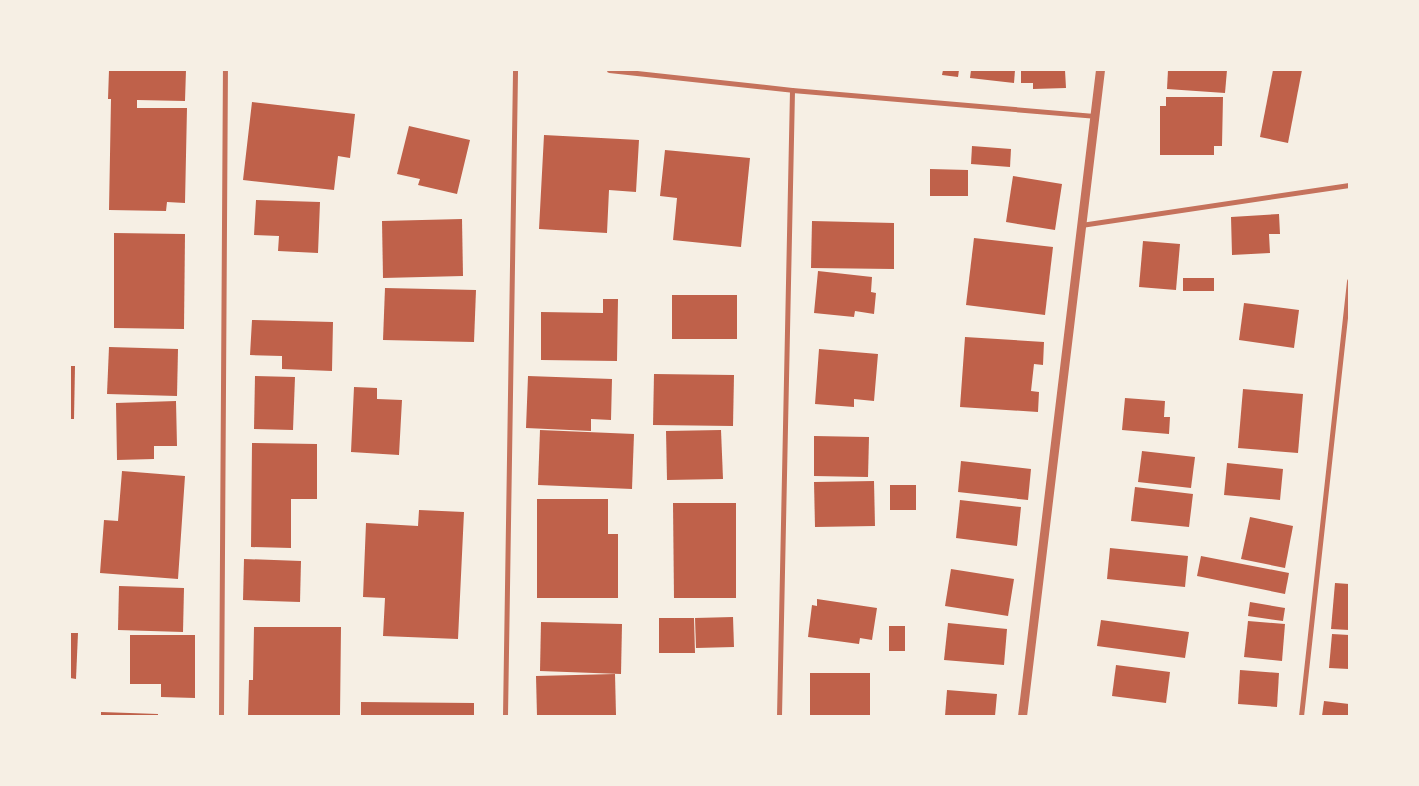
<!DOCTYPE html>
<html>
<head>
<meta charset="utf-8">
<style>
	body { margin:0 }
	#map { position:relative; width:1419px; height:786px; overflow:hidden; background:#f6efe4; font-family:Arial,sans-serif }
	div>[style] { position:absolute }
	.building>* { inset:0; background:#bf614a }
	.minor>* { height:5px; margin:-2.5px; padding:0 2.5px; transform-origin:2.5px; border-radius:2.5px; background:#c5725c }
	.tertiary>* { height:9px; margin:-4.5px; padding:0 4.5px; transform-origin:4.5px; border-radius:4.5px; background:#c5725c }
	span { translate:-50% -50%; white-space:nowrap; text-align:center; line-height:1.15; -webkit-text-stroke:4px #f6efe4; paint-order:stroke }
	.frame { position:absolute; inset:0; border:71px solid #f6efe4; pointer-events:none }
</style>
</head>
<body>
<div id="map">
	<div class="building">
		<i style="clip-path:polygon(109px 70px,186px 70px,185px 101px,137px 100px,137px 108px,187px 108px,185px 203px,167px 202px,166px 211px,109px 210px,111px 99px,108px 99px)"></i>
		<i style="clip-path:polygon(943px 70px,959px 70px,958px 77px,942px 75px)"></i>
		<i style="clip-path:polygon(971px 70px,1015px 70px,1014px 83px,970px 78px)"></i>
		<i style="clip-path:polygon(1021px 70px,1065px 70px,1066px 88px,1033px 89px,1033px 83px,1021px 83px)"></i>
		<i style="clip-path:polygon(1168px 70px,1227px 70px,1225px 93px,1167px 89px)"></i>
		<i style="clip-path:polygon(1273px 70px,1302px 70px,1288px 143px,1260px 137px)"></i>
		<i style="clip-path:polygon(1166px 97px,1223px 97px,1222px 146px,1214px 146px,1214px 155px,1160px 155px,1160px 106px,1166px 106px)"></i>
		<i style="clip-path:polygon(252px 102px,355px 114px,350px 158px,338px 156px,334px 190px,243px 180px)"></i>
		<i style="clip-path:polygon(409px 126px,470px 140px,457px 194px,418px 185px,420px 179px,397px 174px)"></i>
		<i style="clip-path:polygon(544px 135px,639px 140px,636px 192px,609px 190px,607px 233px,539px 229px)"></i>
		<i style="clip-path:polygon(972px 146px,1011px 149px,1010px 167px,971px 164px)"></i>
		<i style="clip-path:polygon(665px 150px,750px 158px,741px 247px,673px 240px,677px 198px,660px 196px)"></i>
		<i style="clip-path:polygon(930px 169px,968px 170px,968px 196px,930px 196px)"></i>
		<i style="clip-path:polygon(1013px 176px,1062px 184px,1055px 230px,1006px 222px)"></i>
		<i style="clip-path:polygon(256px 200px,320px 202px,318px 253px,278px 251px,279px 236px,254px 235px)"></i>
		<i style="clip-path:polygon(1279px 214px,1280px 234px,1269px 234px,1270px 253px,1232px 255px,1231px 217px)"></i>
		<i style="clip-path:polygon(462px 219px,463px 276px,383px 278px,382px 221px)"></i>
		<i style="clip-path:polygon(812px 221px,894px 223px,894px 269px,811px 268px)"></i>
		<i style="clip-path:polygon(114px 233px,185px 234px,184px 329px,114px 328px)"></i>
		<i style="clip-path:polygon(974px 238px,1053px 247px,1045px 315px,966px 305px)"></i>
		<i style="clip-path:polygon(1143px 241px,1180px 244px,1176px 290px,1139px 287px)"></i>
		<i style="clip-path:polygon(818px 271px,872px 277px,871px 292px,876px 293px,874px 314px,855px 311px,854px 317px,814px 313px)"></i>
		<i style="clip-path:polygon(1183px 278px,1214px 278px,1214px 291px,1183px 291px)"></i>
		<i style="clip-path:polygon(385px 288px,476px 290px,474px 342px,383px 340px)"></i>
		<i style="clip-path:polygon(672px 295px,737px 295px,737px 339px,672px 339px)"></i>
		<i style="clip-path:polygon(603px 299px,618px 299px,617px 361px,541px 360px,541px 312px,603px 313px)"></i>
		<i style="clip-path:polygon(1244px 303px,1299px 310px,1294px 348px,1239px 340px)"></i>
		<i style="clip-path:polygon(252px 320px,333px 322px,332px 371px,282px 369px,282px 356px,250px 355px)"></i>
		<i style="clip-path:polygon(965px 337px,1044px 342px,1043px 365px,1034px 364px,1031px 391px,1039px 392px,1038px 412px,960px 407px)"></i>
		<i style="clip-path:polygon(109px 347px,178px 349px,177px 396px,107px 394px)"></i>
		<i style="clip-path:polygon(819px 349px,878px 354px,874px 401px,854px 399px,854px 407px,815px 404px)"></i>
		<i style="clip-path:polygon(70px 366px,75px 366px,74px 419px,70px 419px)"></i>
		<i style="clip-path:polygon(654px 374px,734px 375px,733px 426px,653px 425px)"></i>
		<i style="clip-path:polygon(255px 376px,295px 377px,293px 430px,254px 429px)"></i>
		<i style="clip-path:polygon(528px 376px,612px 379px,611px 420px,591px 419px,591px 431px,526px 428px)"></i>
		<i style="clip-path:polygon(354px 387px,377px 388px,377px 399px,402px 400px,399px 455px,351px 452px)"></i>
		<i style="clip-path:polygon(1243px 389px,1303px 394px,1298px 453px,1238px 448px)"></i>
		<i style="clip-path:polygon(1125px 398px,1165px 401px,1164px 417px,1170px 417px,1169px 434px,1122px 430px)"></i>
		<i style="clip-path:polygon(176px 401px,177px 446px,154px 446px,154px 459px,117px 460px,116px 403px)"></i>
		<i style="clip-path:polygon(540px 430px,634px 434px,632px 489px,538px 485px)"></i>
		<i style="clip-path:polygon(721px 430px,723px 479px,667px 480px,666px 431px)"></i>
		<i style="clip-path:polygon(814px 436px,869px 437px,868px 477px,814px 476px)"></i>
		<i style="clip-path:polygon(252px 443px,317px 444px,317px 499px,291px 499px,291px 548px,251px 547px)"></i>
		<i style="clip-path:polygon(1142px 451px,1195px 457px,1191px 488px,1138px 482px)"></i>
		<i style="clip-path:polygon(961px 461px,1031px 469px,1028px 500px,958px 492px)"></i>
		<i style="clip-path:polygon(1227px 463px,1283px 469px,1280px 500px,1224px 495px)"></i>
		<i style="clip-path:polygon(122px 471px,185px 476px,178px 579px,100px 573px,104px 520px,118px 521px)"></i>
		<i style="clip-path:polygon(874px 481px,875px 526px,815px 527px,814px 482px)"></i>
		<i style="clip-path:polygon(890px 485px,916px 485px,916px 510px,890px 510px)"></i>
		<i style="clip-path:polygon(1135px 487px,1193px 494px,1189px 527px,1131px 521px)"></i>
		<i style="clip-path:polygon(537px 499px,608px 499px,608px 534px,618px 534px,618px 598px,537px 598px)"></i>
		<i style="clip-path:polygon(960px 500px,1021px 507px,1017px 546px,956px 538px)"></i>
		<i style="clip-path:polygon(673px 503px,736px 503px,736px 598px,674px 598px)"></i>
		<i style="clip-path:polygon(419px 510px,464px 512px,458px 639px,383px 636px,385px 598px,363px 597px,366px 523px,418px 526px)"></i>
		<i style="clip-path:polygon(1250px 517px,1293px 526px,1285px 568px,1241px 559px)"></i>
		<i style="clip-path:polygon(1110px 548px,1188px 556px,1185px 587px,1107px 579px)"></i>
		<i style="clip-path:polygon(1201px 556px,1289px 573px,1285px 594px,1197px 576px)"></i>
		<i style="clip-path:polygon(244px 559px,301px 561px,300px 602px,243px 600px)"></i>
		<i style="clip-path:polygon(951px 569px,1014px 579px,1008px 616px,945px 606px)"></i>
		<i style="clip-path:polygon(1335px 583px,1349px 584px,1349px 630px,1331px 629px)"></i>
		<i style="clip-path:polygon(119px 586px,184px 588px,183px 632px,118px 630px)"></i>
		<i style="clip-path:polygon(817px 599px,877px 608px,872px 640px,860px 638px,859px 644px,808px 637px,812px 605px,817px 606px)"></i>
		<i style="clip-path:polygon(1250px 602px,1285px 608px,1283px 621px,1248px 616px)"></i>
		<i style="clip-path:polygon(733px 617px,734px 647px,696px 648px,695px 618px)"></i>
		<i style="clip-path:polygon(659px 618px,694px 618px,695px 653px,659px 653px)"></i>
		<i style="clip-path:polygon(1101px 620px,1189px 632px,1185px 658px,1097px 646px)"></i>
		<i style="clip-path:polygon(1248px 621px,1285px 624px,1282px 661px,1244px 657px)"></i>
		<i style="clip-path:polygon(541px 622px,622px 624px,621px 674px,540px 671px)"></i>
		<i style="clip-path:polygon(948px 623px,1007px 629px,1004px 665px,944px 660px)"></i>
		<i style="clip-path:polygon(889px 626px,905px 626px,905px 651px,889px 651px)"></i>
		<i style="clip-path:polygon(254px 627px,341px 627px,340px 716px,248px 716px,249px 680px,253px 680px)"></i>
		<i style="clip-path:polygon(70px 633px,78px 633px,76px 679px,70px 678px)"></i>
		<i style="clip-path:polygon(1332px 634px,1349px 635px,1349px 669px,1329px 668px)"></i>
		<i style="clip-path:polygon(130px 635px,195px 635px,195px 698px,161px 697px,161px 684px,130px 684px)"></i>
		<i style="clip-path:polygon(1116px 665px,1170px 672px,1166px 703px,1112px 696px)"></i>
		<i style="clip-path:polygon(1240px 670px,1279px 673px,1277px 707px,1238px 704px)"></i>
		<i style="clip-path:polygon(810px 673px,870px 673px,870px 716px,810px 716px)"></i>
		<i style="clip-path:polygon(615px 674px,616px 715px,537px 716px,536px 676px)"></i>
		<i style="clip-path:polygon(947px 690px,997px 694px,995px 716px,945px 716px)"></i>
		<i style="clip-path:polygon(1324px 701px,1349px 704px,1349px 716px,1322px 716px)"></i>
		<i style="clip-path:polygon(361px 702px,474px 703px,474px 716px,361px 716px)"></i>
		<i style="clip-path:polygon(101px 712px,158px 714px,158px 716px,101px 716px)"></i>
	</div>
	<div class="minor">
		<i style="left:609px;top:70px;width:184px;rotate:6.2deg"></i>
		<i style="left:792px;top:90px;width:303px;rotate:4.9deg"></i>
		<i style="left:1081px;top:225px;width:271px;rotate:-8.5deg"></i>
		<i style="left:221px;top:716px;width:646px;rotate:-89.65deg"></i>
		<i style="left:505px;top:716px;width:646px;rotate:-89.11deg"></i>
		<i style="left:779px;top:716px;width:626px;rotate:-88.81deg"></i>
		<i style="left:1301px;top:716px;width:438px;rotate:-83.7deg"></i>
	</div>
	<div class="tertiary">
		<i style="left:1022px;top:716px;width:651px;rotate:-83.12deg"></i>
	</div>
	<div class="frame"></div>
</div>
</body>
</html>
